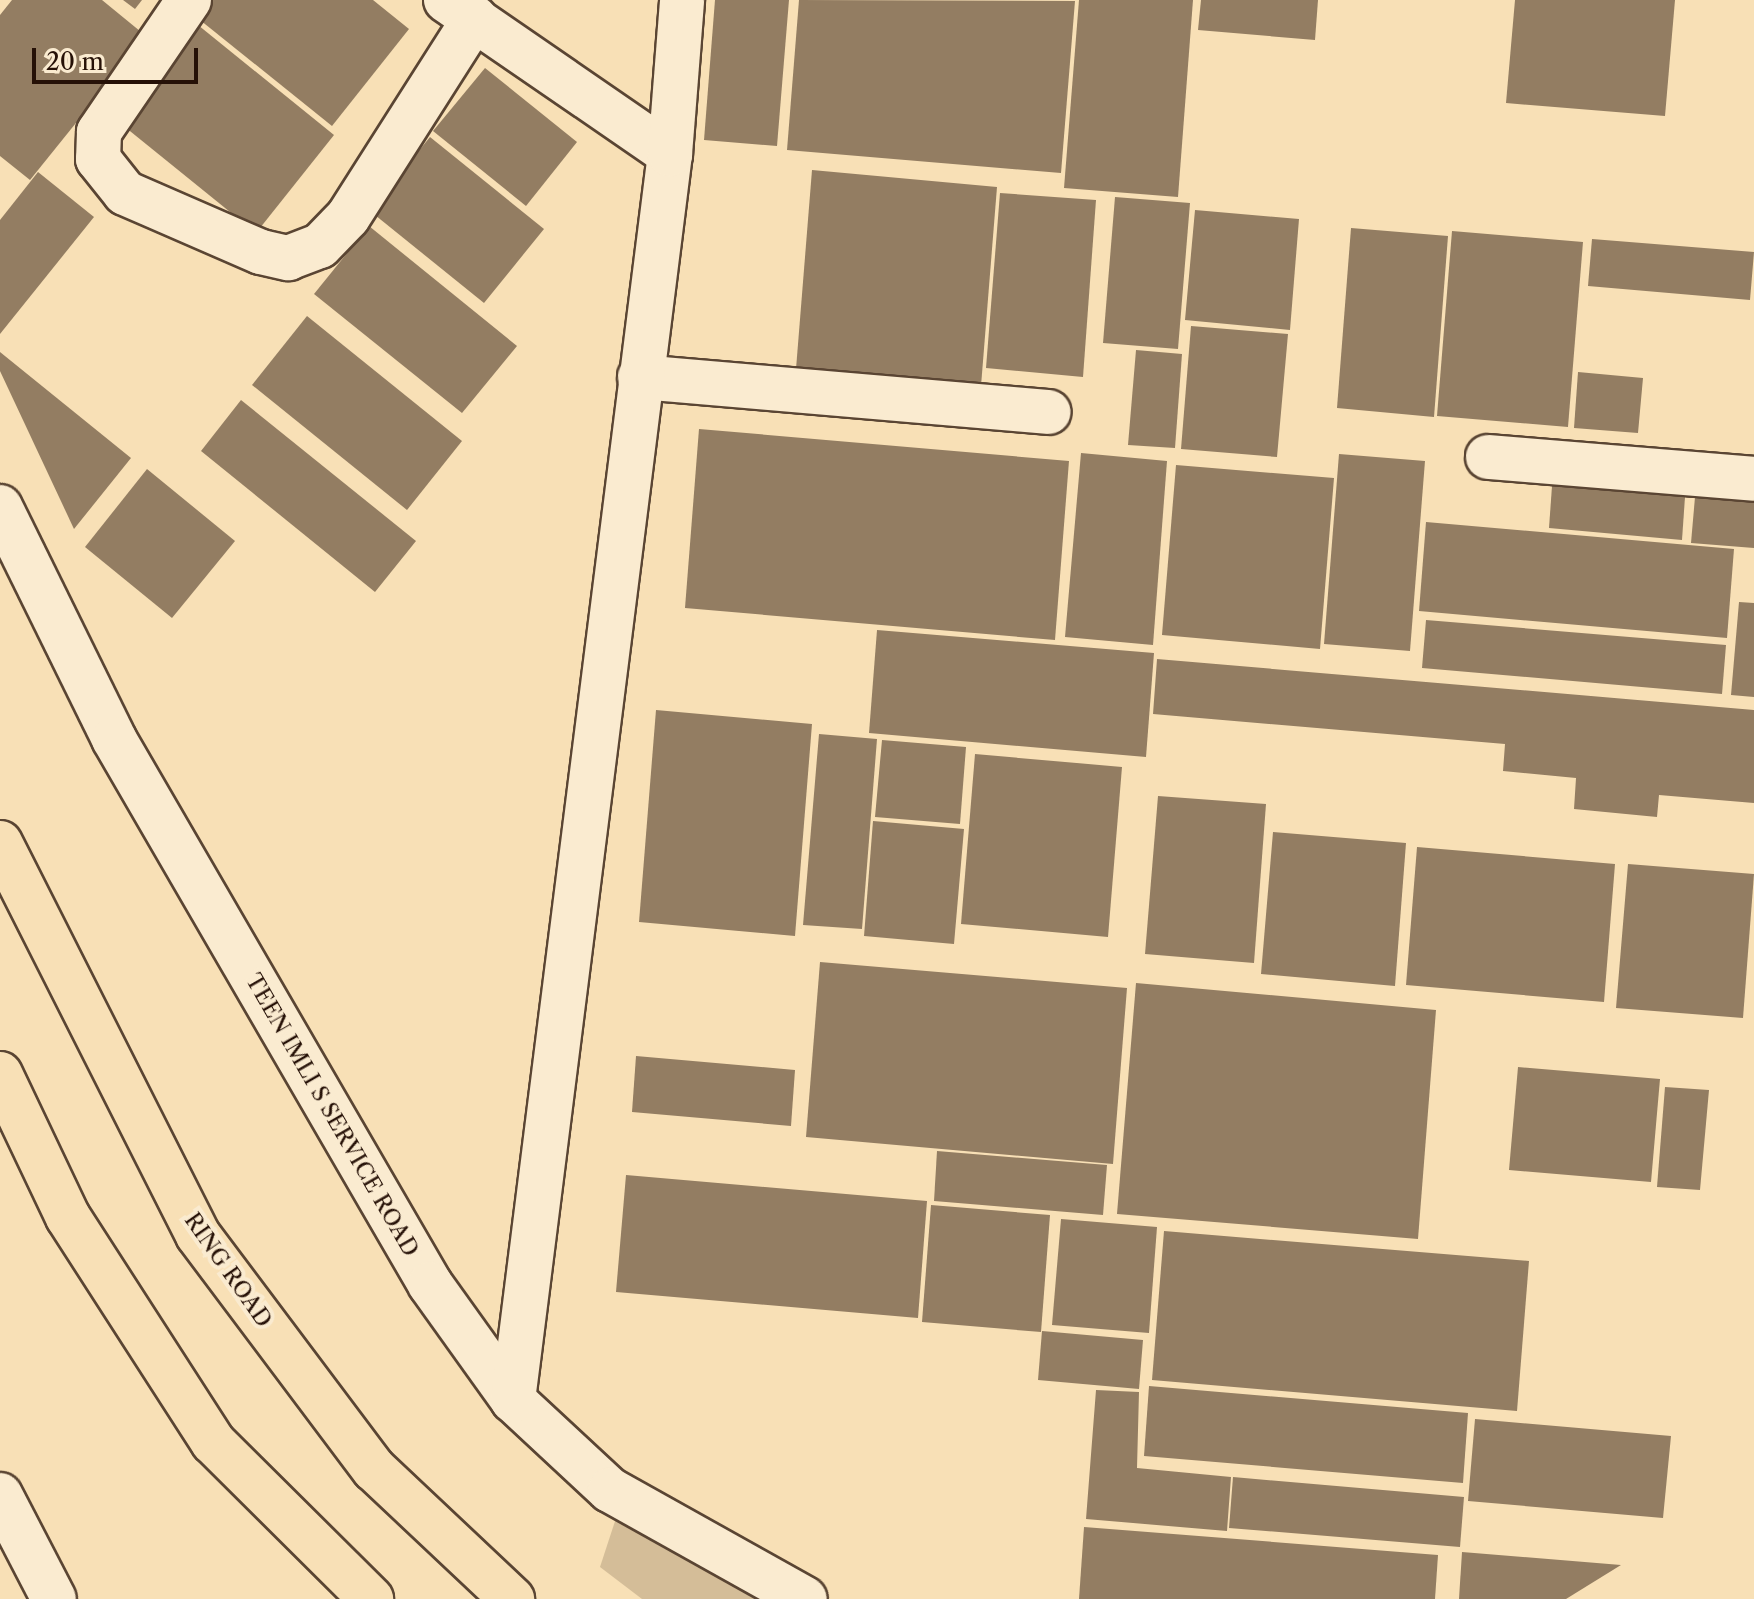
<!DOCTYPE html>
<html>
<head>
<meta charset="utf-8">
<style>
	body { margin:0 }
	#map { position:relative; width:1754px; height:1599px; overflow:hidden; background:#f8e0b6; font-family:"Libre Caslon Text",serif }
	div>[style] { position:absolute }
	.green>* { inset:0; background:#d4bd98 }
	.building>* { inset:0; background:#937d62 }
	.roads { filter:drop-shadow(2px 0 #5a4533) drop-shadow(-2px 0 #5a4533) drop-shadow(0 2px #5a4533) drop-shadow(0 -2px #5a4533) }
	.minor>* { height:44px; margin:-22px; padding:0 22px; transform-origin:22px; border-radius:22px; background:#faebd0 }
	.major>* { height:44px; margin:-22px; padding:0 22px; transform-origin:22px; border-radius:22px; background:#f8e0b6 }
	span { translate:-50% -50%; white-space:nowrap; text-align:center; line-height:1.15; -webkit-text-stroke:8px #faebd0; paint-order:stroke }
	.street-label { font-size:22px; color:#261107 }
	.scale { position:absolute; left:32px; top:48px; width:166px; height:36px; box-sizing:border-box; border:4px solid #261107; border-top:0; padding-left:10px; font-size:24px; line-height:28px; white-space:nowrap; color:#261107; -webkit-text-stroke:6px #faebd0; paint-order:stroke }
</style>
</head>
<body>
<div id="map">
	<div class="green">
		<i style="clip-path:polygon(619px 1509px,825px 1599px,642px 1599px,600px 1567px)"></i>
	</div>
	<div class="building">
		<i style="clip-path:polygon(12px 0,102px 0,146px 36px,30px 180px,0 156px,0 15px)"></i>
		<i style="clip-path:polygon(123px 0,142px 0,135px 9px)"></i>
		<i style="clip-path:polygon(208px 0,373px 0,409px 29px,332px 126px,195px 16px)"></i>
		<i style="clip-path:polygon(715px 0,789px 0,777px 146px,704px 140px)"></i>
		<i style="clip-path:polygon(799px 0,1075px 1px,1061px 173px,787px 150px)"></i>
		<i style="clip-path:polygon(1079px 0,1193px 0,1178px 197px,1064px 188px)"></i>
		<i style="clip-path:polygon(1201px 0,1318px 0,1315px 40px,1198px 30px)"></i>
		<i style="clip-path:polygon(1515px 0,1675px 0,1665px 116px,1506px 103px)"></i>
		<i style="clip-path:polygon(198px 25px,334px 135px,256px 233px,120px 123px)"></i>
		<i style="clip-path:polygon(485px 68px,577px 142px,526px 206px,433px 131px)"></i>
		<i style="clip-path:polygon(430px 137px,544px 229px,484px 303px,370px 211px)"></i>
		<i style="clip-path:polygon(812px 170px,997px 187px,981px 386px,796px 369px)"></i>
		<i style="clip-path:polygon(38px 172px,94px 217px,0 334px,0 220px)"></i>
		<i style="clip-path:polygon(1000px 193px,1096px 200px,1083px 377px,986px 368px)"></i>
		<i style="clip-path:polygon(1115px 197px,1190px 203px,1178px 349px,1103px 343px)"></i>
		<i style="clip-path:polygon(1195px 210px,1299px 219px,1290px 330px,1185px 320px)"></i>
		<i style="clip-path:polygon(369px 226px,517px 346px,462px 413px,314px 294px)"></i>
		<i style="clip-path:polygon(1351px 228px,1448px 236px,1434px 417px,1337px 408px)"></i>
		<i style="clip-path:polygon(1452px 231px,1583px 242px,1568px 427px,1437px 416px)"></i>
		<i style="clip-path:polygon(1592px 239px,1754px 252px,1750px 300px,1588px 286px)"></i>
		<i style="clip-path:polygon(307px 316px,462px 441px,407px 510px,252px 385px)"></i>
		<i style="clip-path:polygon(1191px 326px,1288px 334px,1277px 457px,1181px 449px)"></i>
		<i style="clip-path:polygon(1136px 350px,1182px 354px,1175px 448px,1128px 445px)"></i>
		<i style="clip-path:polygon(0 352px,131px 458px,74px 529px,0 371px)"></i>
		<i style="clip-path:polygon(1578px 372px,1643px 378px,1638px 433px,1574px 428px)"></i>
		<i style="clip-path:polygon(241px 400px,416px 541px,375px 592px,201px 451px)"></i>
		<i style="clip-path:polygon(699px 429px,1069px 461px,1055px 640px,685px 608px)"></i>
		<i style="clip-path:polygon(1081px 453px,1167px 461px,1153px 645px,1065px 637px)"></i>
		<i style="clip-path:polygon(1339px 454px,1425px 461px,1410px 651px,1324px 644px)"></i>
		<i style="clip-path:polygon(1176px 465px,1334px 478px,1320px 649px,1162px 635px)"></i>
		<i style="clip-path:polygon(147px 469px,235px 541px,172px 618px,85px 547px)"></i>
		<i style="clip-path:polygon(1552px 486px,1685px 497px,1682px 540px,1549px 528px)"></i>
		<i style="clip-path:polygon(1695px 497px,1754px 502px,1754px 548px,1691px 543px)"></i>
		<i style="clip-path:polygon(1426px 522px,1734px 549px,1727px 638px,1419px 611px)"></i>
		<i style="clip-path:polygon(1739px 602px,1754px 603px,1754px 697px,1731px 695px)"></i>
		<i style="clip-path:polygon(1426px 620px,1726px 645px,1722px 694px,1422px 668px)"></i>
		<i style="clip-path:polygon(877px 630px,1154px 653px,1146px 757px,869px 733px)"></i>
		<i style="clip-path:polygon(1157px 659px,1754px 710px,1754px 803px,1659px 795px,1657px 817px,1574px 809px,1576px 778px,1503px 771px,1505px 744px,1153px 714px)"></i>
		<i style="clip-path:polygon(656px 710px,812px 724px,795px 936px,639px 922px)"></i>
		<i style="clip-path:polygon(819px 734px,877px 739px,862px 929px,803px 925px)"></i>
		<i style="clip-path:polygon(882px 740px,966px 747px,960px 824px,875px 817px)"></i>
		<i style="clip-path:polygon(975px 754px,1122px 767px,1108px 937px,961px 924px)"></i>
		<i style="clip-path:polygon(1158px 796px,1266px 804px,1254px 963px,1145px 954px)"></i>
		<i style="clip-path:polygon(873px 821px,964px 829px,954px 944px,864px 936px)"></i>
		<i style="clip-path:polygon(1273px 832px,1406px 843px,1395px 986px,1261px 974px)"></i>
		<i style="clip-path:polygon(1417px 847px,1615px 864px,1604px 1002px,1406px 985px)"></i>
		<i style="clip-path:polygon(1628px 864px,1754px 874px,1743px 1018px,1616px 1008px)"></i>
		<i style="clip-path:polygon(820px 962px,1127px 988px,1113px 1164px,806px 1137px)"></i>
		<i style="clip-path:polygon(1136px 983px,1436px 1010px,1418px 1239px,1117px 1214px)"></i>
		<i style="clip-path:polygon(636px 1056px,795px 1070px,791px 1126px,632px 1112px)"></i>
		<i style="clip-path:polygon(1518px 1067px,1660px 1079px,1651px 1182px,1509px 1170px)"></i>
		<i style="clip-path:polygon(1665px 1087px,1709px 1090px,1700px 1190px,1657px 1187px)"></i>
		<i style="clip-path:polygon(937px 1151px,1107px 1165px,1103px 1215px,934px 1201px)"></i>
		<i style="clip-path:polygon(626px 1175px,927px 1201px,918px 1318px,616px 1292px)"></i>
		<i style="clip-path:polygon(931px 1205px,1050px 1215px,1041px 1332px,922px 1322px)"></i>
		<i style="clip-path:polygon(1061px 1219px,1157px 1227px,1149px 1333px,1052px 1325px)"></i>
		<i style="clip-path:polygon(1164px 1231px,1529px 1261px,1517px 1411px,1152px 1380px)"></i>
		<i style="clip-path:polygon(1042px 1331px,1143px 1340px,1139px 1389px,1038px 1380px)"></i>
		<i style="clip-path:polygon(1149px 1386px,1468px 1413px,1463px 1483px,1144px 1456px)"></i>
		<i style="clip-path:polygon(1096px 1390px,1139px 1392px,1137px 1468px,1231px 1477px,1227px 1531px,1086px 1519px)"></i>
		<i style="clip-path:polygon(1475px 1419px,1671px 1436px,1663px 1518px,1468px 1501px)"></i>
		<i style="clip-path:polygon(1233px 1477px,1464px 1497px,1460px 1547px,1229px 1528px)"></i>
		<i style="clip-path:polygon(1084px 1527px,1438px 1555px,1435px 1599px,1079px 1599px)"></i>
		<i style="clip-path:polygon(1462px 1552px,1621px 1565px,1566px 1599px,1459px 1599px)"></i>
	</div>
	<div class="roads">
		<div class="minor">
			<i style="left:189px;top:0;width:160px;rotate:124.3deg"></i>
			<i style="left:99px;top:132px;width:27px;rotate:92deg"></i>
			<i style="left:98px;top:159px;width:43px;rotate:51.5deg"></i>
			<i style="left:125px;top:193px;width:148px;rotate:23.5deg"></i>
			<i style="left:261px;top:252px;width:28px;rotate:13deg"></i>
			<i style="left:288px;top:258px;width:34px;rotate:-21deg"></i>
			<i style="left:320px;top:246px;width:40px;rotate:-46deg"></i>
			<i style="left:348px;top:217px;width:236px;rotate:-57.5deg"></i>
			<i style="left:446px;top:0;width:272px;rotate:34.5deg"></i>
			<i style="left:640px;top:377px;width:410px;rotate:4.9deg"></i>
			<i style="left:1488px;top:457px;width:267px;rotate:4.7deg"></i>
			<i style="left:0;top:507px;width:258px;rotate:63.8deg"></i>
			<i style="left:114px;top:739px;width:630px;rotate:59.89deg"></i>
			<i style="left:430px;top:1284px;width:143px;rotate:54.4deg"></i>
			<i style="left:513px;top:1400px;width:132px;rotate:42.9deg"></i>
			<i style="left:610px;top:1490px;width:223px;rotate:29.2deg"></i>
			<i style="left:513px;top:1400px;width:1256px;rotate:-82.82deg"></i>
			<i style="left:670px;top:154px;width:154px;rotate:-85.5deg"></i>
			<i style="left:0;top:1495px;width:117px;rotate:62.6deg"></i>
		</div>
		<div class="major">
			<i style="left:0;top:843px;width:439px;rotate:63.2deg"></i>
			<i style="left:198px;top:1235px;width:293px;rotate:53.1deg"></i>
			<i style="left:374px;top:1469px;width:190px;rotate:43.3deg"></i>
			<i style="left:0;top:1074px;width:158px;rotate:64.6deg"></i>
			<i style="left:68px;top:1217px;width:268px;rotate:57.2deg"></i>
			<i style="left:213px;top:1442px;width:223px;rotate:44.8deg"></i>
		</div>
	</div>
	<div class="street-label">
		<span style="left:332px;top:1115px;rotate:60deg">TEEN IMLI S SERVICE ROAD</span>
		<span style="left:228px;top:1270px;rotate:55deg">RING ROAD</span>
	</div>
	<div class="scale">20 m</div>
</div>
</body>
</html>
